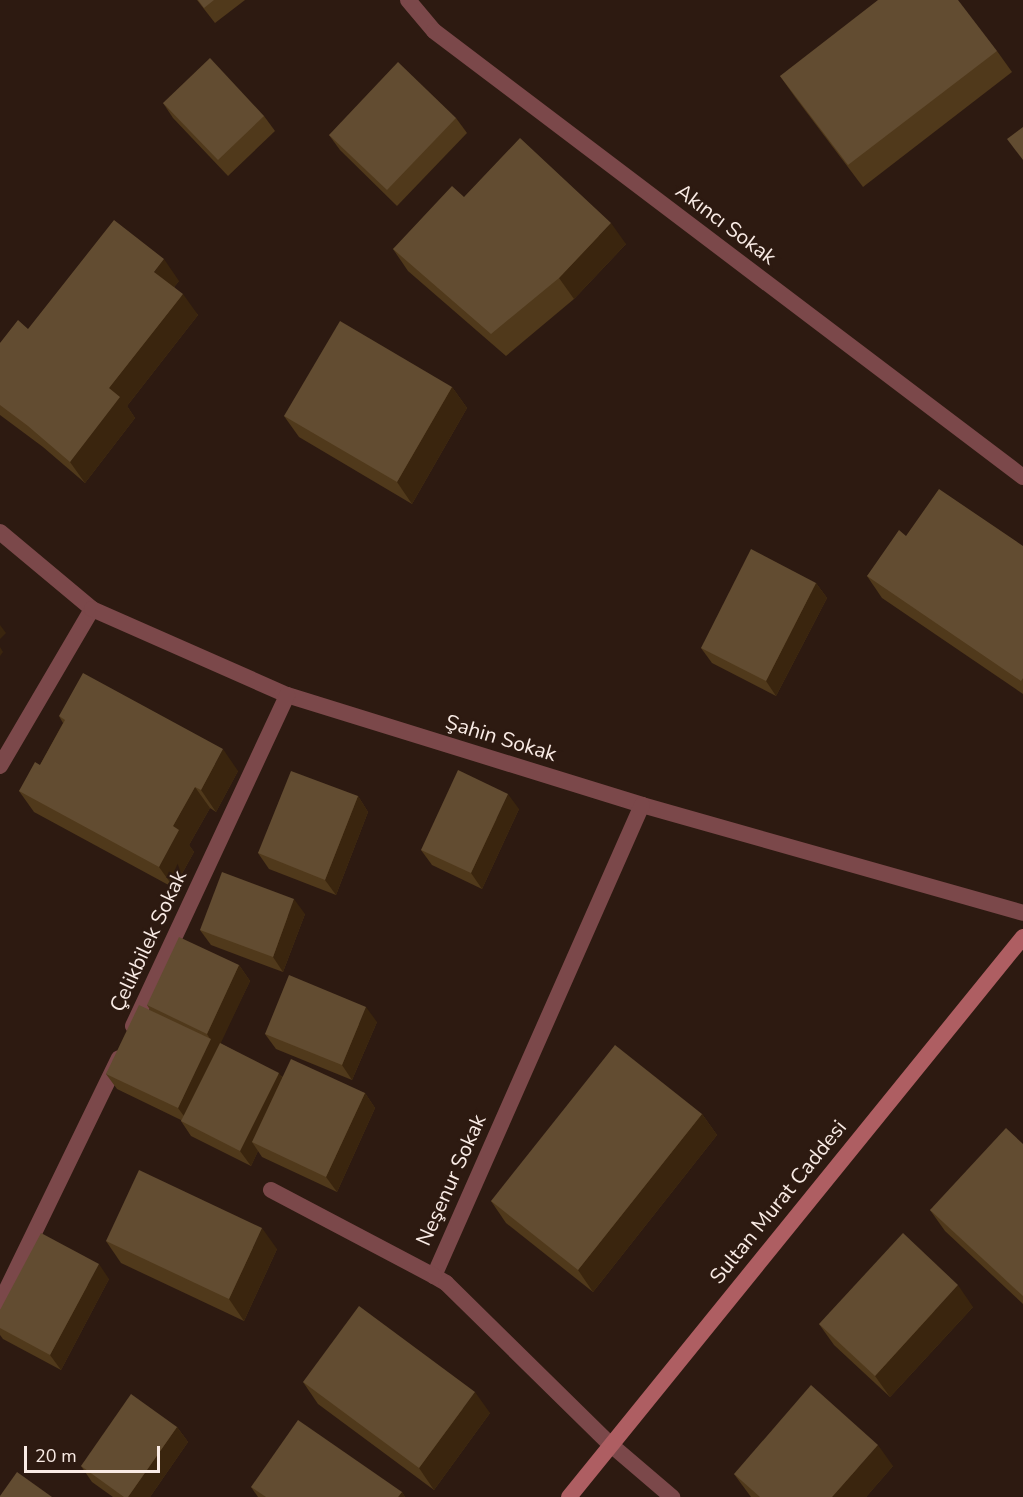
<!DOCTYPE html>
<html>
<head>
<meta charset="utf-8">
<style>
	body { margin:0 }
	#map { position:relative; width:1023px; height:1497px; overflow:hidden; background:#2d1a11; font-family:"Nunito Sans",sans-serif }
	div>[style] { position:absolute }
	.service>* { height:16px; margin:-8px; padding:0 8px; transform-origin:8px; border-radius:8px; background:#7b484a }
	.minor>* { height:16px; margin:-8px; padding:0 8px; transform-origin:8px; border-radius:8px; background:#7b484a }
	.secondary>* { height:16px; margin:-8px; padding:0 8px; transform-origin:8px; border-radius:8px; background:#ae5e62 }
	.wall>* { inset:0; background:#50391b }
	.shaded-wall>* { inset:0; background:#3a250e }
	.building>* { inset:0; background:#624c31 }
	span { translate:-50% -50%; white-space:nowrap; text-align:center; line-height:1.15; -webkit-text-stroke:5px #2d1a11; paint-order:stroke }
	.street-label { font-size:21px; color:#f9ebe5 }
	.scale { position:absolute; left:24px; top:1446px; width:136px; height:27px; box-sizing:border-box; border:3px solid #f9ebe5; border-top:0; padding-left:8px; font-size:18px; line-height:21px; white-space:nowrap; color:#f9ebe5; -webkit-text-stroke:4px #2d1a11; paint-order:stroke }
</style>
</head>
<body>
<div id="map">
	<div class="service">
		<i style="left:0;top:766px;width:182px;rotate:-59.6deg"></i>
	</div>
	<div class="minor">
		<i style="left:408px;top:0;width:40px;rotate:50deg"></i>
		<i style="left:434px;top:31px;width:739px;rotate:37.13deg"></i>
		<i style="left:0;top:532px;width:120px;rotate:39.9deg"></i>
		<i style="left:92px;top:609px;width:213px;rotate:23.8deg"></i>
		<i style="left:287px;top:695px;width:372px;rotate:17.2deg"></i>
		<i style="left:642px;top:805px;width:396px;rotate:15.8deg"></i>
		<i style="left:642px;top:805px;width:515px;rotate:113.83deg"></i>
		<i style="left:434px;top:1276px;width:14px;rotate:30deg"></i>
		<i style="left:446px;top:1283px;width:230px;rotate:44.5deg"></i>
		<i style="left:610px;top:1444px;width:82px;rotate:40.5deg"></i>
		<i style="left:133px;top:1026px;width:365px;rotate:-65deg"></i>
		<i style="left:271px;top:1190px;width:184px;rotate:27.8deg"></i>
		<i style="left:0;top:1303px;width:272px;rotate:-64.1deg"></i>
	</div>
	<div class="secondary">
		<i style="left:569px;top:1497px;width:721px;rotate:-50.97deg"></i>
	</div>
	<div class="wall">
		<i style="clip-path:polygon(197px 0,245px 0,215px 23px)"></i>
		<i style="clip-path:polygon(997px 51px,1012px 72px,863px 187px,795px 97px,780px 76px)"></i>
		<i style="clip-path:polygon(163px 103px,264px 116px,275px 131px,228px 176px,173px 118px)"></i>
		<i style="clip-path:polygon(456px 118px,467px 133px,397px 206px,340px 150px,329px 135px)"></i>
		<i style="clip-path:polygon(464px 197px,626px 244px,574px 299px,506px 356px,408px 271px,393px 249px)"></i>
		<i style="clip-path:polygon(179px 281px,174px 287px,198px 315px,127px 406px,135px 418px,85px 483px,43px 447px,0 415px,0 343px,28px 329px)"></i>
		<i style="clip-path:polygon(452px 387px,467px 408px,412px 504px,299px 437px,284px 416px)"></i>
		<i style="clip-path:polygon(906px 536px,1023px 546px,1023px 694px,882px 598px,867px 576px)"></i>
		<i style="clip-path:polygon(816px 583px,827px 598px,776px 696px,712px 663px,701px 648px)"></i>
		<i style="clip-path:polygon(59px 716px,238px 771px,216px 812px,210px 808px,189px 845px,194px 852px,174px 888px,34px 812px,19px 791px,40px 765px,63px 723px)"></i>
		<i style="clip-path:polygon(358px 796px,368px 812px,336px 895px,269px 869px,258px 853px)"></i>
		<i style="clip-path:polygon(519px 809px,482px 889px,432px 865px,421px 850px)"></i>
		<i style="clip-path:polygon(305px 914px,283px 972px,211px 945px,200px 930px)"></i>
		<i style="clip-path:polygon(239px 965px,250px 981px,220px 1043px,283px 1077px,365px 1093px,375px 1108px,337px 1192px,262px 1157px,258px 1151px,251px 1166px,191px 1136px,181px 1121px,181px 1120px,117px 1089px,106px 1074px,150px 1010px,147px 1005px)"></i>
		<i style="clip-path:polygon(377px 1022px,352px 1080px,276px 1049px,265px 1034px)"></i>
		<i style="clip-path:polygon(702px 1114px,717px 1135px,593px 1292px,506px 1223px,491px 1201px)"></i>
		<i style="clip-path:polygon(1023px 1144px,1023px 1304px,945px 1231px,930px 1210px)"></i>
		<i style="clip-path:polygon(106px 1241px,277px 1249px,244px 1321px,121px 1263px)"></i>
		<i style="clip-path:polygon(109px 1279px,61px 1370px,3px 1339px,0 1335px,0 1310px)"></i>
		<i style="clip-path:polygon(973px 1307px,890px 1397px,834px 1345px,819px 1324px)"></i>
		<i style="clip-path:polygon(303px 1382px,490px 1413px,434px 1490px,318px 1404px)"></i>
		<i style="clip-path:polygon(177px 1427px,188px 1442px,150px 1497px,113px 1497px,92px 1482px,81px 1466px)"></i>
		<i style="clip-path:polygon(893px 1466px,866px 1497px,751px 1497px,734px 1474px)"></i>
		<i style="clip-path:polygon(251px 1487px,402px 1492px,405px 1497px,258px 1497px)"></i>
	</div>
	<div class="shaded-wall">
		<i style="clip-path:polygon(611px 223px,626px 244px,574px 299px,559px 278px)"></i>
		<i style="clip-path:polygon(164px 259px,179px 281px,169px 293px,154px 272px)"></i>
		<i style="clip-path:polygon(183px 294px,198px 315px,127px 406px,135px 418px,85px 483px,70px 462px,109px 388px)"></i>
		<i style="clip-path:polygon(452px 387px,467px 408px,412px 504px,397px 482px)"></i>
		<i style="clip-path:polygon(816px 583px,827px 598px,776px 696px,766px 681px)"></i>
		<i style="clip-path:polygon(0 625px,6px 633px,0 639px)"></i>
		<i style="clip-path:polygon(0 647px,3px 652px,0 656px)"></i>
		<i style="clip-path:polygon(223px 749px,238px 771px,216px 812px,201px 790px)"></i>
		<i style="clip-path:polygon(195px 787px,210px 808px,189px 845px,194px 852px,174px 888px,159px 867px,173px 826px)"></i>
		<i style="clip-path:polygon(508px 794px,519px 809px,482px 889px,471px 873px)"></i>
		<i style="clip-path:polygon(358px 796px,368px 812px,336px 895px,325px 880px)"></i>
		<i style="clip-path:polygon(294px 899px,305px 914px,283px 972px,273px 957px)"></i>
		<i style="clip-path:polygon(239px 965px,250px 981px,218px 1049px,189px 1123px,178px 1108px,210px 1039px,207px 1034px)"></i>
		<i style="clip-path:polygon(366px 1007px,377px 1022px,352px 1080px,342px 1065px)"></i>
		<i style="clip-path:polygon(279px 1073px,290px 1088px,252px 1142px,258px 1151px,251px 1166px,240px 1151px)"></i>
		<i style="clip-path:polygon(365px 1093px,375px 1108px,337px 1192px,326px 1177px)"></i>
		<i style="clip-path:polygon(702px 1114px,717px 1135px,593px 1292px,578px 1270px)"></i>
		<i style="clip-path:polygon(262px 1228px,277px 1249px,244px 1321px,229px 1299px)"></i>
		<i style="clip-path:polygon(99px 1264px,109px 1279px,61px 1370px,50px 1355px)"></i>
		<i style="clip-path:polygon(958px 1285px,973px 1307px,890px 1397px,875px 1376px)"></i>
		<i style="clip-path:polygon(475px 1392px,490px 1413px,434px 1490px,419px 1468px)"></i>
		<i style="clip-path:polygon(177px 1427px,188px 1442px,150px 1497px,128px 1497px)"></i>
		<i style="clip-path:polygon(878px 1445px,893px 1466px,866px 1497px,832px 1497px)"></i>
		<i style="clip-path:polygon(402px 1492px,405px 1497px,398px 1497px)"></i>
	</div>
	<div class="building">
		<i style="clip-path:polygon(198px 0,214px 0,204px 8px)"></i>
		<i style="clip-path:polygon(878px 0,958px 0,997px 51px,848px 165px,780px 76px)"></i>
		<i style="clip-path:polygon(210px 58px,264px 116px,218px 160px,163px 103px)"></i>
		<i style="clip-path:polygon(398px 62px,456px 118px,387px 190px,329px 135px)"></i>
		<i style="clip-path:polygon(1023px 127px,1023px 160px,1007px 139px)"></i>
		<i style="clip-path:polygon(520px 138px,611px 223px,559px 278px,491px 334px,393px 249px,452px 186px,464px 197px)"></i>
		<i style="clip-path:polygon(114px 220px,164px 259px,154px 272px,183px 294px,109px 388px,120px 397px,70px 462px,28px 426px,0 405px,0 343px,18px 320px,28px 329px)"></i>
		<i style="clip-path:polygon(340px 321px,452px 387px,397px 482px,284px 416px)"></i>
		<i style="clip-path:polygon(939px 489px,1023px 546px,1023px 678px,1021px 681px,867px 576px,899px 530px,906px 536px)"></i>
		<i style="clip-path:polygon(751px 549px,816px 583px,766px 681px,701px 648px)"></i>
		<i style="clip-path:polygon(83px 673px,223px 749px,201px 790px,195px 787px,173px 826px,179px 830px,159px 867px,19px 791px,35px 762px,40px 765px,65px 720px,59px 716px)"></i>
		<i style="clip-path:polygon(458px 770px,508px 794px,471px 873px,421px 850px)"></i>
		<i style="clip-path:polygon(291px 771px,358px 796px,325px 880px,258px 853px)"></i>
		<i style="clip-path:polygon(222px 872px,294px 899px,273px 957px,200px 930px)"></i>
		<i style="clip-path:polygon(179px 937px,239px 965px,207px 1034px,147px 1005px)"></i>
		<i style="clip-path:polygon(289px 975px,366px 1007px,342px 1065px,265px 1034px)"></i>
		<i style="clip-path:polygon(139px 1005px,211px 1039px,178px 1108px,106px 1074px)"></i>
		<i style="clip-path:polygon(220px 1043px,279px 1073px,240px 1151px,181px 1121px)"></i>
		<i style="clip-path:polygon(615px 1045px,702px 1114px,578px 1270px,491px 1201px)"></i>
		<i style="clip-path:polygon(291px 1059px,365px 1093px,326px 1177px,252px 1142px)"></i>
		<i style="clip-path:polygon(1006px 1128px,1023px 1144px,1023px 1296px,930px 1210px)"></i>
		<i style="clip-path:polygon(139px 1170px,262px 1228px,229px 1299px,106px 1241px)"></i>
		<i style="clip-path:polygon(41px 1233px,99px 1264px,50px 1355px,0 1328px,0 1310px)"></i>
		<i style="clip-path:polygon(903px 1233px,958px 1285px,875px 1376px,819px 1324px)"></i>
		<i style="clip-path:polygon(359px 1306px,475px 1392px,419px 1468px,303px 1382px)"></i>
		<i style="clip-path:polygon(811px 1385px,878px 1445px,832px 1497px,760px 1497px,734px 1474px)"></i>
		<i style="clip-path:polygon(131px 1394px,177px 1427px,128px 1497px,124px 1497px,81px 1466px)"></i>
		<i style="clip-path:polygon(298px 1420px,402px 1492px,398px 1497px,266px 1497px,251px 1487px)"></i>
		<i style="clip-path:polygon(17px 1472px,52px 1497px,0 1497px,0 1496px)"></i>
	</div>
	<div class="street-label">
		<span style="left:726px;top:224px;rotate:37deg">Akıncı Sokak</span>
		<span style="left:501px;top:738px;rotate:17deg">Şahin Sokak</span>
		<span style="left:148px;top:941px;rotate:-65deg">Çelikbilek Sokak</span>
		<span style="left:451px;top:1180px;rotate:-66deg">Neşenur Sokak</span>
		<span style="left:778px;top:1202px;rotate:-51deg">Sultan Murat Caddesi</span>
	</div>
	<div class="scale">20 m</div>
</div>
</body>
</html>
